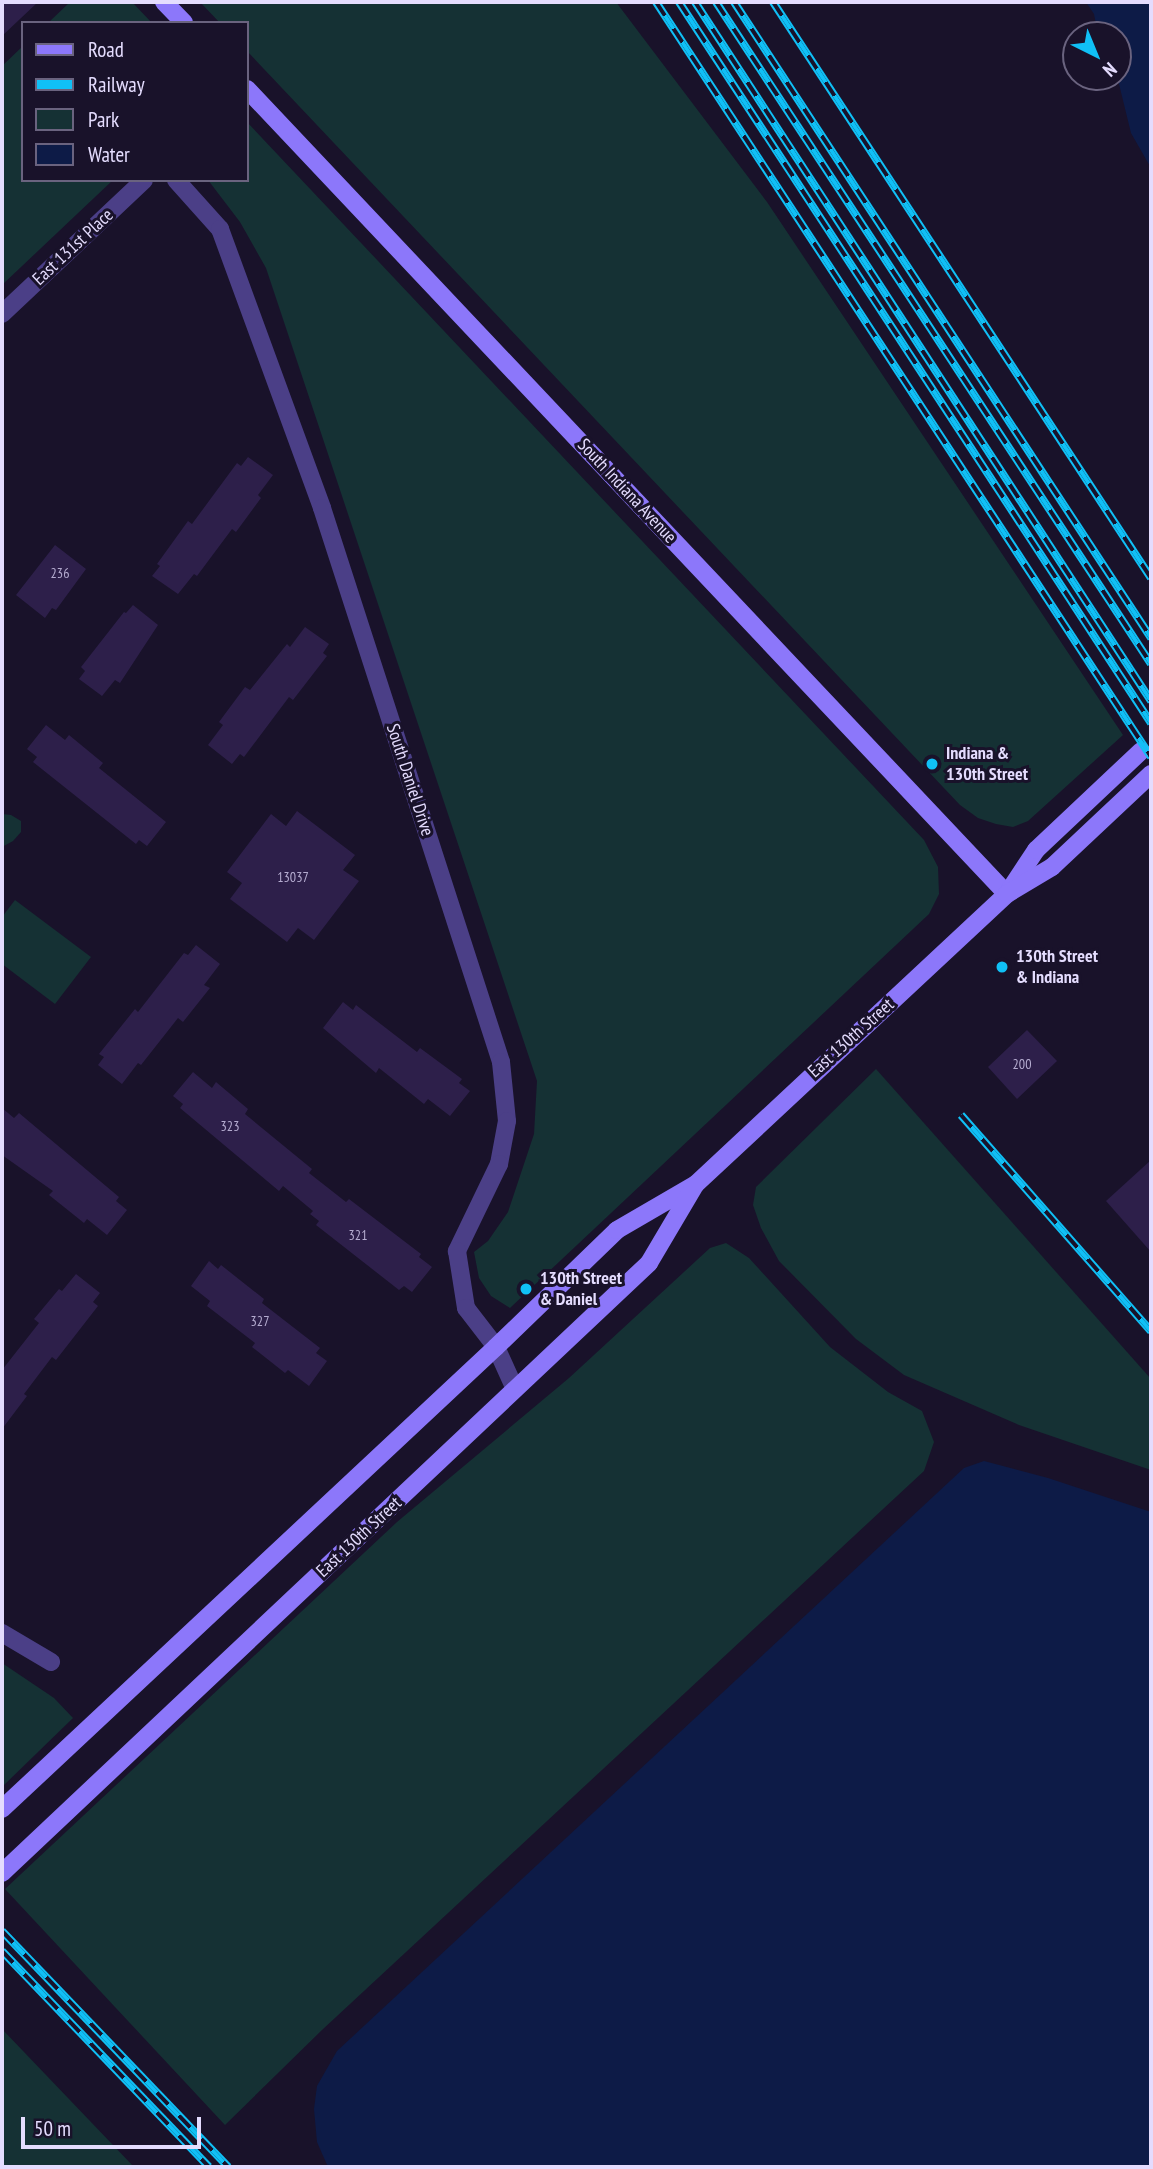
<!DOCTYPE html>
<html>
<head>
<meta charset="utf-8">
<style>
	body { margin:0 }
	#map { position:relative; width:1153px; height:2169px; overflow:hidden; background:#19122a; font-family:"PT Sans Narrow",sans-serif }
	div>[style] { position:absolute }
	.green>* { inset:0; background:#153134 }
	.water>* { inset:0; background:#0d1b47 }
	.building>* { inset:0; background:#2d1f4a }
	.street>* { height:18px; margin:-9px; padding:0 9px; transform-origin:9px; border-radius:9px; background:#4b3f87 }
	.secondary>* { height:18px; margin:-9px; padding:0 9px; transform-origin:9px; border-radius:9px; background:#8c77fa }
	.rail>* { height:8px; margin-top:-4px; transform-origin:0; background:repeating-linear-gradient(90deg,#19122a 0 16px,#10c0f6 0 32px); box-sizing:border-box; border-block:2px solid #10c0f6 }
	.dots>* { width:19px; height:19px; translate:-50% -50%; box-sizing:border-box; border:4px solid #19122a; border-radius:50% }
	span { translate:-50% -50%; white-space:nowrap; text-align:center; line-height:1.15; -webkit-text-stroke:6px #19122a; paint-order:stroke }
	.number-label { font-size:14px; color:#b6add1 }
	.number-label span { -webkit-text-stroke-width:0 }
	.street-label { font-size:18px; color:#e4dcfe }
	.poi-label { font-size:18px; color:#e4dcfe; font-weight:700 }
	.left { translate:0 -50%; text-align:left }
	.frame { position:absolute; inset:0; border:4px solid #e4dcfe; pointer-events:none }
	.legend { position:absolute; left:21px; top:21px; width:228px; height:161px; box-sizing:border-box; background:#19122a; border:2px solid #6a637f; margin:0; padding:9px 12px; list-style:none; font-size:21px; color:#e4dcfe }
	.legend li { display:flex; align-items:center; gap:14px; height:35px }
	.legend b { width:35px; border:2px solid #6a637f }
	.north { position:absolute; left:1062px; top:21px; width:70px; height:70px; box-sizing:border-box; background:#19122a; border:2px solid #6a637f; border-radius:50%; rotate:137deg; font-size:19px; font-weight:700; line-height:28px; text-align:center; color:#e4dcfe }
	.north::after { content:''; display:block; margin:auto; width:24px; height:32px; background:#10c0f6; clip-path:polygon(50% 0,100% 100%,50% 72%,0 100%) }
	.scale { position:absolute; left:21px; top:2117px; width:180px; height:32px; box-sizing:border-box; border:4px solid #e4dcfe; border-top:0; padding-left:9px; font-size:21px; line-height:24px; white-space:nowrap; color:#e4dcfe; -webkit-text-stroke:5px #19122a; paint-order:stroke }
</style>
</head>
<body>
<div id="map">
	<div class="green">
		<i style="clip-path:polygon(70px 2px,132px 2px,152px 23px,48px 23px)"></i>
		<i style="clip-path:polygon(200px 2px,616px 2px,767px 202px,1123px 735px,1028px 821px,1013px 827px,996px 824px,978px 818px,960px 805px,247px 51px,247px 23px,220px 23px)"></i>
		<i style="clip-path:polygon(23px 46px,23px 180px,113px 180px,2px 285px,2px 66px)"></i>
		<i style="clip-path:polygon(247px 122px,924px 840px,938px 867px,939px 894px,929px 914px,510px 1308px,491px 1296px,479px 1278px,474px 1252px,488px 1241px,508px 1212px,534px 1134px,537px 1081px,266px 268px,240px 222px,208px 180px,247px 180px)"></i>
		<i style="clip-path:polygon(2px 814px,11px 815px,21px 821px,21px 832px,13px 841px,2px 847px)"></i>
		<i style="clip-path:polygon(15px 900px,91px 957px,55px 1004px,2px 964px,2px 917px)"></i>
		<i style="clip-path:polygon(876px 1069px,1151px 1379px,1151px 1470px,1019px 1425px,904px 1375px,856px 1339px,779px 1261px,761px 1228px,753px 1205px,756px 1187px)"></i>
		<i style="clip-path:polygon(726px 1243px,749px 1258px,830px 1347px,888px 1392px,922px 1411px,934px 1442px,924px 1471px,322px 2030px,225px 2125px,5px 1889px,397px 1522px,569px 1378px,710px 1248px)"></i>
		<i style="clip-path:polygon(2px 1663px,54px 1698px,73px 1718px,2px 1787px)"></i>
		<i style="clip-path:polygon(2px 2029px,134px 2167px,2px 2167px)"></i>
	</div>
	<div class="water">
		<i style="clip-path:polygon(1086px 2px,1151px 2px,1151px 168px,1131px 133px,1119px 84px,1114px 77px,1118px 77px,1118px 35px,1098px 35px,1094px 14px)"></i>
		<i style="clip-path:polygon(984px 1461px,1048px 1478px,1151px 1512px,1151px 2167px,328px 2167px,317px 2142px,314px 2109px,317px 2086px,337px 2051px,964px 1468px)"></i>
	</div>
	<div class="building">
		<i style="clip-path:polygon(2px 2px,38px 2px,2px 36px)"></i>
		<i style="clip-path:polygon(248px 457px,273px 475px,258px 495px,261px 498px,236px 532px,232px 529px,197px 576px,194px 574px,178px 594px,152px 576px,160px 566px,157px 564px,188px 521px,192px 524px,237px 463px,241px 466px)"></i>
		<i style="clip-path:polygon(55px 545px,86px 569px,56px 610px,52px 608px,45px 618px,16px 595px)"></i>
		<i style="clip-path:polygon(133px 605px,158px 625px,120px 683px,115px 680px,102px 696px,79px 679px,85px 671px,81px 667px,124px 612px,126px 613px)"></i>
		<i style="clip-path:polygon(305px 627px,329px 644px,323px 653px,327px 656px,293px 700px,289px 697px,244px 757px,240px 754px,232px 764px,208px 745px,223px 725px,219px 722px,245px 687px,250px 690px,287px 644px,290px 647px)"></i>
		<i style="clip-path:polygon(46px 725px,65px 740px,69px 735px,103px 763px,99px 768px,166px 822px,147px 846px,139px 840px,136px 844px,33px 762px,37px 757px,27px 749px)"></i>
		<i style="clip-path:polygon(297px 811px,355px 855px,343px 870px,359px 881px,314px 940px,298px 928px,287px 942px,230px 899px,242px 883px,227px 872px,271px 814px,286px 826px)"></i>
		<i style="clip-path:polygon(196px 945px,220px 964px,204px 985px,210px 988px,183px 1022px,178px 1018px,141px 1065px,138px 1063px,122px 1084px,98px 1065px,104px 1057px,99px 1054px,135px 1009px,138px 1012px,184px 953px,188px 955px)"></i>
		<i style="clip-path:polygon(343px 1002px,353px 1010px,356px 1005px,417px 1052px,420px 1048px,462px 1079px,459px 1083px,470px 1091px,450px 1116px,428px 1099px,424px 1104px,379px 1068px,376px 1073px,323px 1028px)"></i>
		<i style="clip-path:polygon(1027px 1030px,1057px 1061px,1017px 1099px,988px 1067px)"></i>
		<i style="clip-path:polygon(193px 1072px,212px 1088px,216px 1082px,248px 1109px,245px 1114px,312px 1169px,309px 1173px,346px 1202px,349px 1199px,421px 1254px,419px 1257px,432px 1267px,412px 1292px,404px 1286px,399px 1290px,316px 1225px,319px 1221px,310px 1214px,313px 1211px,283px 1186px,279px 1191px,180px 1108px,183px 1104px,173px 1096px)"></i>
		<i style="clip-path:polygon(2px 1108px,14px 1118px,19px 1113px,119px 1197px,116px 1201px,127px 1210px,107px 1235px,87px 1219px,84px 1223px,49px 1195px,53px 1191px,2px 1155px)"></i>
		<i style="clip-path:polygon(1151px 1160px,1151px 1252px,1106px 1201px)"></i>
		<i style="clip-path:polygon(209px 1261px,218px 1269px,221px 1265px,264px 1299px,262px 1303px,320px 1348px,316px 1353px,327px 1361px,309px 1386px,288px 1370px,285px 1373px,252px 1347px,255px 1343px,207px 1306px,210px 1301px,191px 1286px)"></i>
		<i style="clip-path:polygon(76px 1274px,100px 1293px,93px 1302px,98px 1306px,56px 1360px,52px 1357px,24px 1394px,27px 1396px,2px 1429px,2px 1370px,39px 1323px,34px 1319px,59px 1289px,62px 1291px)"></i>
	</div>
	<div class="street">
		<i style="left:176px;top:180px;width:66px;rotate:48.1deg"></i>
		<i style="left:220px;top:229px;width:297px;rotate:69.9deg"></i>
		<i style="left:322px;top:508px;width:582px;rotate:72.09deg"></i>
		<i style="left:501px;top:1062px;width:59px;rotate:84.2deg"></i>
		<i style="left:507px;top:1121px;width:44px;rotate:100.5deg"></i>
		<i style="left:499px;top:1164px;width:97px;rotate:115.8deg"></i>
		<i style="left:457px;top:1251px;width:58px;rotate:81deg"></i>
		<i style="left:466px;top:1308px;width:49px;rotate:52.4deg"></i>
		<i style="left:496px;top:1347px;width:46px;rotate:65.7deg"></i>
		<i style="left:2px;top:314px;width:195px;rotate:-43.3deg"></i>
		<i style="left:2px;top:1633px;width:57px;rotate:30.6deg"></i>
	</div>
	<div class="secondary">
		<i style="left:164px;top:2px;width:29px;rotate:46deg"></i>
		<i style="left:247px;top:89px;width:1107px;rotate:46.65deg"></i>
		<i style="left:1009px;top:891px;width:49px;rotate:-56.6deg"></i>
		<i style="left:1036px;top:850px;width:144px;rotate:-43.3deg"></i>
		<i style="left:2px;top:1809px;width:676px;rotate:-43.08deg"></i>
		<i style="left:496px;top:1347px;width:168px;rotate:-44deg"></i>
		<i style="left:617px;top:1230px;width:91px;rotate:-30.2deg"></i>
		<i style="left:696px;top:1184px;width:425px;rotate:-43deg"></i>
		<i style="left:1007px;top:894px;width:52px;rotate:-31deg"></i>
		<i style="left:1052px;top:867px;width:136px;rotate:-43.2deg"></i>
		<i style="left:2px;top:1873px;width:889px;rotate:-43.31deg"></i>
		<i style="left:649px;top:1263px;width:88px;rotate:-59.4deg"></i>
	</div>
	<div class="rail">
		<i style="left:656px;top:2px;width:903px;rotate:56.75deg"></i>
		<i style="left:679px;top:2px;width:862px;rotate:56.79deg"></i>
		<i style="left:695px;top:2px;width:835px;rotate:56.88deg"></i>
		<i style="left:716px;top:2px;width:792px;rotate:56.69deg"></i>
		<i style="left:734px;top:2px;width:761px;rotate:56.75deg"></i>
		<i style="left:773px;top:2px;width:689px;rotate:56.73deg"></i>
		<i style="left:961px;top:1115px;width:288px;rotate:48.7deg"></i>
		<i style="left:2px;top:1931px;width:327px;rotate:46.2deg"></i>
		<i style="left:2px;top:1951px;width:299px;rotate:46.2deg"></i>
	</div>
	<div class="dots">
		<i style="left:932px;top:764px;background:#10c0f6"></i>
		<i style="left:1002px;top:967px;background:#10c0f6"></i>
		<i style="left:526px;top:1289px;background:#10c0f6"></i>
	</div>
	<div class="number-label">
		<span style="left:60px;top:573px">236</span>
		<span style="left:293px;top:877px">13037</span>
		<span style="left:1022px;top:1064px">200</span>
		<span style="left:230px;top:1126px">323</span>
		<span style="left:358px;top:1235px">321</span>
		<span style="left:260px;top:1321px">327</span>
	</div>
	<div class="street-label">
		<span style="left:73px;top:247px;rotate:-43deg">East 131st Place</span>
		<span style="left:627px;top:491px;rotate:47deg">South Indiana Avenue</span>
		<span style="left:410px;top:780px;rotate:72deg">South Daniel Drive</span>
		<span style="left:851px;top:1038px;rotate:-42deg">East 130th Street</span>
		<span style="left:359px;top:1537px;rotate:-43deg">East 130th Street</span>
	</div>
	<div class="poi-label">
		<span class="left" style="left:946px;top:764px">Indiana &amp;<br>130th Street</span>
		<span class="left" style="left:1016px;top:967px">130th Street<br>&amp; Indiana</span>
		<span class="left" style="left:540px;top:1289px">130th Street<br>&amp; Daniel</span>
	</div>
	<div class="frame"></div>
	<ul class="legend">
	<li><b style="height:9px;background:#8c77fa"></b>Road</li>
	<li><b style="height:9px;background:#10c0f6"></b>Railway</li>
	<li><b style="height:19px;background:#153134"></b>Park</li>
	<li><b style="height:19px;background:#0d1b47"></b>Water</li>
	</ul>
	<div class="north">N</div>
	<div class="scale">50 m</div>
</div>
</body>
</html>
